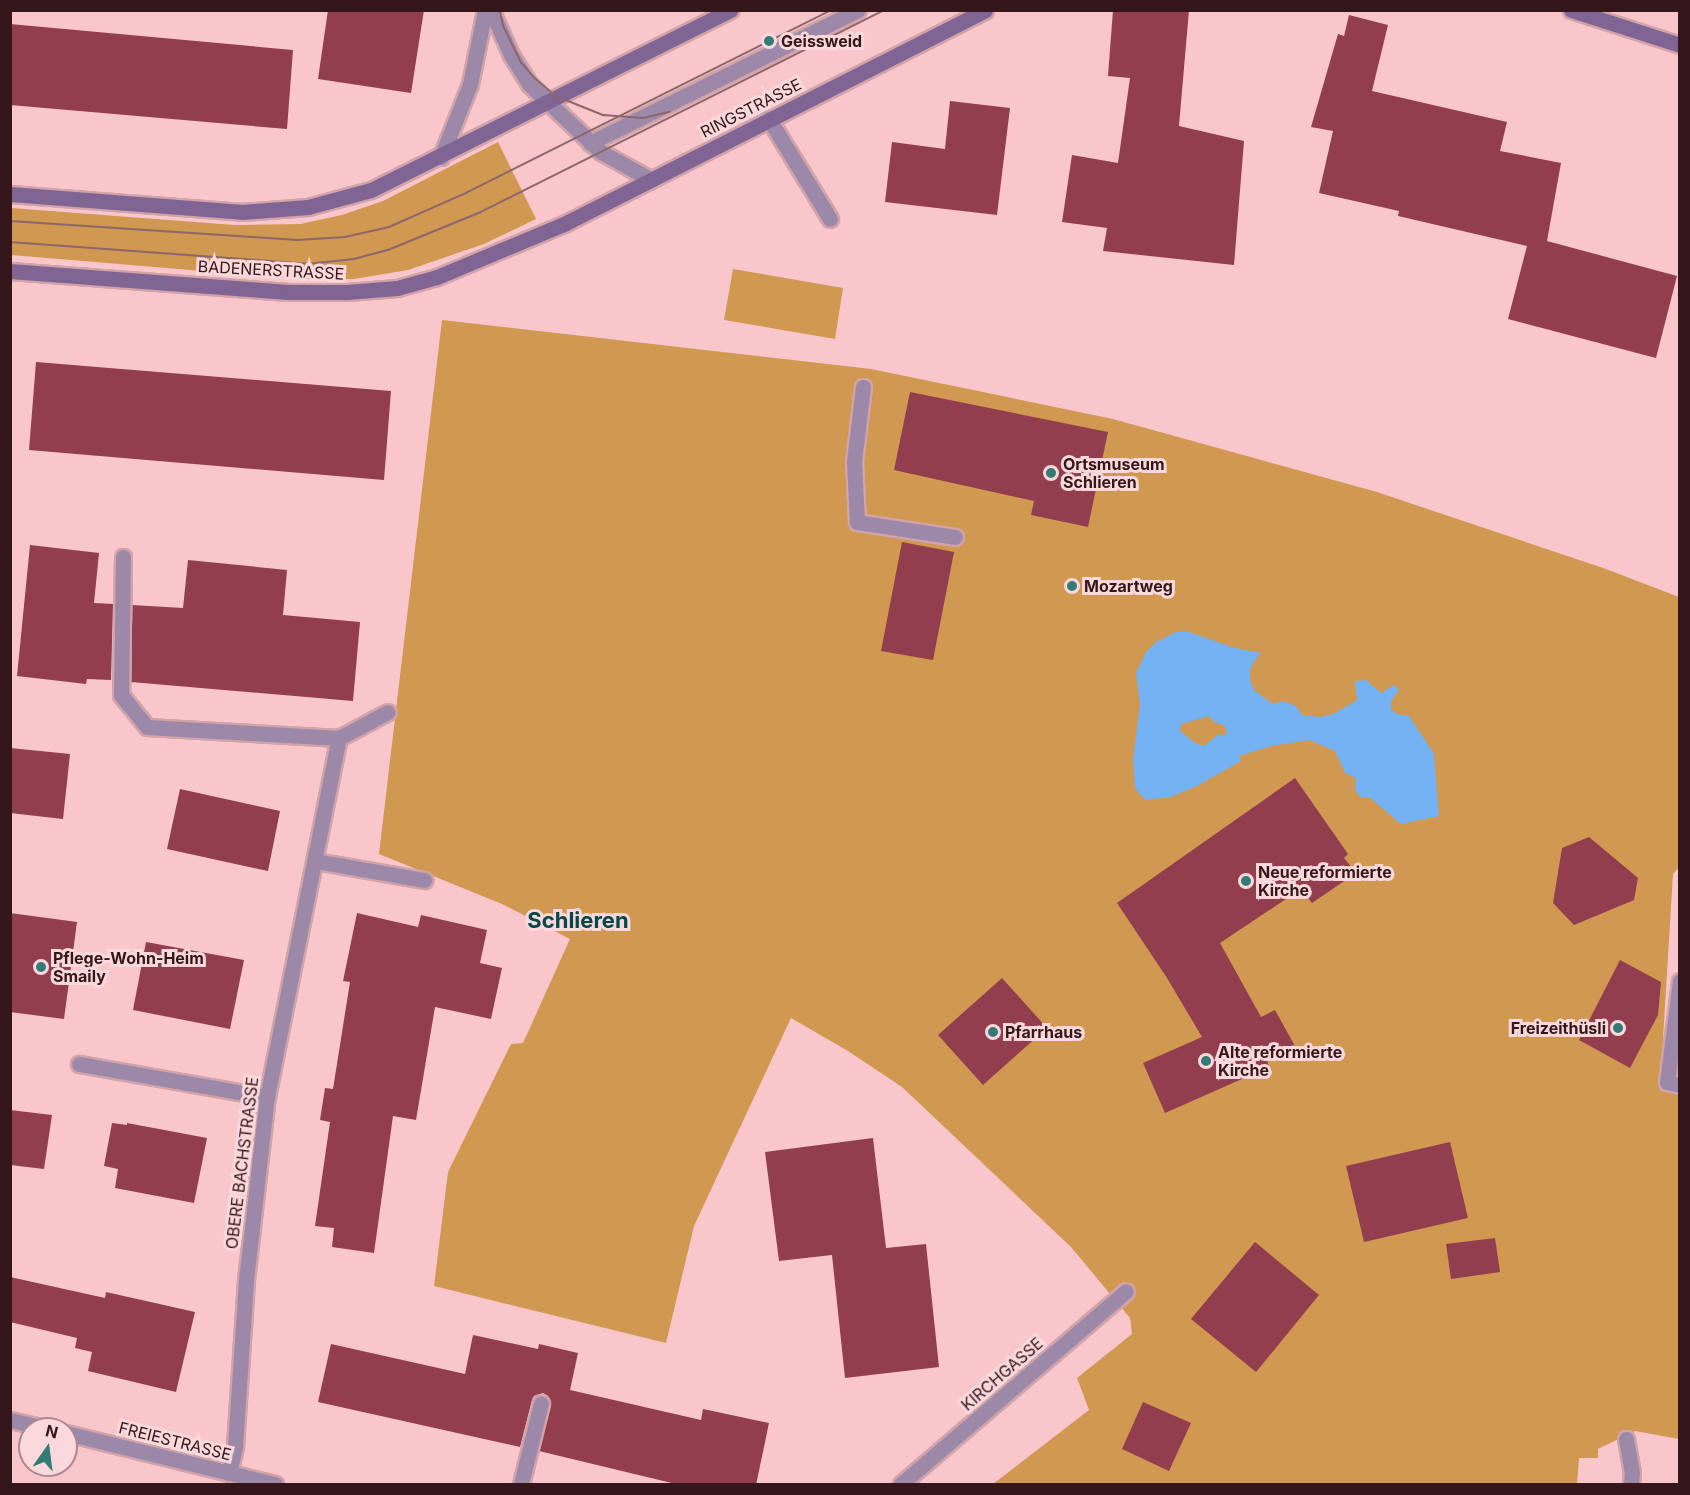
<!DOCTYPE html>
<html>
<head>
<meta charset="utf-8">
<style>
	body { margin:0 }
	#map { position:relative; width:1690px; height:1495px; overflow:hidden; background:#f9c6cc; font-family:Inter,sans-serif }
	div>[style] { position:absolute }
	.green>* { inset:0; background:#d09850 }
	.water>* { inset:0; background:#74b2f4 }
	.building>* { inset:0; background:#933e4f }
	.roads { filter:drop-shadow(2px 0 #d2a3a9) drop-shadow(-2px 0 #d2a3a9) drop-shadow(0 2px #d2a3a9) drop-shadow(0 -2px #d2a3a9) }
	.lane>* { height:15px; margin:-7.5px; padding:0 7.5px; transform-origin:7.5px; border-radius:7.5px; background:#9c89aa }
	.street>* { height:15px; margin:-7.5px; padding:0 7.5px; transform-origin:7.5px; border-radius:7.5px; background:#9c89aa }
	.secondary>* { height:15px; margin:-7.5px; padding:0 7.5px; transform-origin:7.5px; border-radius:7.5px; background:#806493 }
	.tram>* { height:1.5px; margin:-0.75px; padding:0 0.75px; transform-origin:0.75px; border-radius:0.75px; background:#8d666b }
	.dots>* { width:16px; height:16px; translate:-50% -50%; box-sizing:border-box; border:3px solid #fbd8dc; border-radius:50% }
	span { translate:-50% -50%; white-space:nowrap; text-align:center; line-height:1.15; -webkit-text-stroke:6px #fbd8dc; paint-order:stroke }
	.poi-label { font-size:16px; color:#34161b; font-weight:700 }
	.left { translate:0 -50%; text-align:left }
	.right { translate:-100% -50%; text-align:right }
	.street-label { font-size:16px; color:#34161b }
	.district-label { font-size:22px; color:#044744; font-weight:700 }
	.frame { position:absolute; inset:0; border:12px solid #34161b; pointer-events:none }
	.north { position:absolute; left:18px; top:1417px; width:60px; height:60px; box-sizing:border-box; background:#fbd8dc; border:2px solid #ab8a8f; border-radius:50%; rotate:14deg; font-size:16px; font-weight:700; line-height:24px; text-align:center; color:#34161b }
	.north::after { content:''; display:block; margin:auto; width:21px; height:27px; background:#327b77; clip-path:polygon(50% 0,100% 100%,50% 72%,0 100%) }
</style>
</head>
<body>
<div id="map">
	<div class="green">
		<i style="clip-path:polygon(498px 142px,536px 219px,484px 244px,408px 270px,354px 279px,297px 279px,11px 255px,11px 208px,234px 225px,300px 224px,342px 215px,383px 201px)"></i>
		<i style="clip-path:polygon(733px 269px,843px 288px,835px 339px,724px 320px)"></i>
		<i style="clip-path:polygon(442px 320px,871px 369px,1113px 419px,1377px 492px,1606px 569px,1679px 597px,1680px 866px,1673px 874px,1660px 1088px,1679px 1092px,1679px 1439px,1635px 1431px,1598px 1449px,1598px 1458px,1579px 1458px,1577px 1484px,993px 1484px,1089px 1410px,1077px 1378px,1132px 1334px,1130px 1318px,1071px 1247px,902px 1087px,848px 1051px,791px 1018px,694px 1226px,666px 1343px,434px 1286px,448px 1172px,511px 1044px,523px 1043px,570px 939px,502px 904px,379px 854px)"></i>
	</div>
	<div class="water">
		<i style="clip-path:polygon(evenodd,1186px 631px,1235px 648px,1261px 653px,1254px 661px,1250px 670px,1250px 681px,1255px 691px,1273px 704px,1283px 701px,1296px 706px,1302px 715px,1320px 717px,1333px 714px,1357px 700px,1355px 681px,1366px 680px,1381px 693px,1394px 685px,1399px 690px,1391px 701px,1391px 709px,1397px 714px,1409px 716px,1434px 754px,1439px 816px,1401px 824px,1369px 797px,1361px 798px,1355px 790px,1356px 778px,1345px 773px,1335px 751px,1309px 740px,1271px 746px,1239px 756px,1241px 761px,1197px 786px,1168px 798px,1144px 799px,1135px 788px,1133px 759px,1140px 704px,1136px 673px,1146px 652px,1156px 642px,1176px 632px,1186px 631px,1209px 716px,1214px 722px,1225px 726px,1227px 735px,1219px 734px,1204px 746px,1195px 743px,1180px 731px,1181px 724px,1209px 716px)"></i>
	</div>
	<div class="building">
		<i style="clip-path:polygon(328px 10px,424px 10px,411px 93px,318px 79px)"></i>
		<i style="clip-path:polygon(1113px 10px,1189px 10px,1179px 126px,1244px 141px,1234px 265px,1103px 251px,1107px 228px,1062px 222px,1072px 155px,1118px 163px,1130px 78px,1108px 76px)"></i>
		<i style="clip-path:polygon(1349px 15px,1388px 25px,1372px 91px,1507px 122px,1500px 151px,1561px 163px,1547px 241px,1677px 276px,1656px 358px,1508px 319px,1527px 246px,1398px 216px,1399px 211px,1319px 193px,1333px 131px,1311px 127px,1338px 34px,1344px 36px)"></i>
		<i style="clip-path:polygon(10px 24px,293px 50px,287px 129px,10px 105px)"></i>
		<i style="clip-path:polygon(950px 101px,1010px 108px,997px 215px,885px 202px,892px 142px,945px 149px)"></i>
		<i style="clip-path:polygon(36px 362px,391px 391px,384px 480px,29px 450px)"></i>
		<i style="clip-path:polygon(910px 392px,1108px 432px,1088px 527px,1031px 515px,1034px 501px,894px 470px)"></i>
		<i style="clip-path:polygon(902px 542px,954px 552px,933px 660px,881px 651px)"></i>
		<i style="clip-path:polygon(30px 545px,99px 553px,94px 603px,113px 604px,111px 680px,87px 679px,86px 684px,17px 676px)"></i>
		<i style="clip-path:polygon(188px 560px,287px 570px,283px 615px,360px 622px,353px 701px,131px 682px,132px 605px,183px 608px)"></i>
		<i style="clip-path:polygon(10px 748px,70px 754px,63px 819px,10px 813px)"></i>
		<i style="clip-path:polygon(1295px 778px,1348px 854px,1344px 858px,1356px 873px,1312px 903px,1301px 889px,1220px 943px,1261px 1017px,1275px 1010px,1295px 1046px,1267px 1060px,1269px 1067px,1165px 1113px,1143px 1063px,1202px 1037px,1167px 978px,1117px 903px)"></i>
		<i style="clip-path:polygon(180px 789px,280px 811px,268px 871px,167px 849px)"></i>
		<i style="clip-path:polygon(1589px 837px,1638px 878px,1634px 900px,1574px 925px,1553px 903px,1562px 848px)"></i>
		<i style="clip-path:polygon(10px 913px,77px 922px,64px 1019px,10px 1012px)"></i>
		<i style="clip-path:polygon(357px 913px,418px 927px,421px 915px,487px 930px,480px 963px,502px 968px,491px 1019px,435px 1007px,416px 1120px,393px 1116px,374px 1253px,332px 1247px,334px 1228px,315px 1226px,330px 1122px,320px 1120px,325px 1088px,333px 1089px,350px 982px,343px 981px)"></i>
		<i style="clip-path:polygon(146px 942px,244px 960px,230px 1029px,133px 1010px)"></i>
		<i style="clip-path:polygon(1620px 960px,1661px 982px,1658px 1015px,1630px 1068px,1579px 1040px)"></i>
		<i style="clip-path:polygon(1002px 978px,1047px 1028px,983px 1085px,938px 1035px)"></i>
		<i style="clip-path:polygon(10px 1110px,52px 1115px,44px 1169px,10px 1165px)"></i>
		<i style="clip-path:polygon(112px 1123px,127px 1125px,127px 1123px,207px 1138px,194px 1203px,115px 1188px,118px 1169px,104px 1166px)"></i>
		<i style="clip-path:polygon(873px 1138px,886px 1248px,926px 1244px,939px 1367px,845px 1378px,832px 1255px,779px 1261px,765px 1152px)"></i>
		<i style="clip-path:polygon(1450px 1142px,1468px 1218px,1364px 1242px,1346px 1166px)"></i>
		<i style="clip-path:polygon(1495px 1238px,1500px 1272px,1451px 1279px,1446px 1244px)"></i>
		<i style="clip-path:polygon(1255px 1242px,1319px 1295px,1256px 1372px,1191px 1319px)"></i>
		<i style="clip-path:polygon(10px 1277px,105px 1298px,106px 1292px,195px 1312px,176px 1392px,88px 1371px,92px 1352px,75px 1348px,77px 1338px,10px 1322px)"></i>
		<i style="clip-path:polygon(473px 1335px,538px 1349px,539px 1344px,578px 1353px,570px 1390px,701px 1420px,703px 1409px,769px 1423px,756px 1485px,680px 1485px,539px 1451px,551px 1405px,548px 1396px,543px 1393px,534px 1396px,532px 1400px,520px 1447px,318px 1402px,331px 1344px,465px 1374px)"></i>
		<i style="clip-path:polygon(1143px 1402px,1191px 1423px,1169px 1471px,1122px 1449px)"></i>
	</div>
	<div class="roads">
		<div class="lane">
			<i style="left:769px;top:119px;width:117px;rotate:58.6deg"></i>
			<i style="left:590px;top:143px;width:299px;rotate:-26.4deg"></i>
			<i style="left:863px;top:387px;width:75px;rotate:96.9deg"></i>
			<i style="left:854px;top:461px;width:61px;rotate:87.2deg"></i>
			<i style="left:857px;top:522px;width:99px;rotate:8.7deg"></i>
			<i style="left:1680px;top:981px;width:102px;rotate:97.3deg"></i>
			<i style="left:1667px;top:1082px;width:13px;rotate:13deg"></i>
			<i style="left:79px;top:1064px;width:191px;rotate:10deg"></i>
			<i style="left:1626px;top:1439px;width:34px;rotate:80deg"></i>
			<i style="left:1632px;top:1472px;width:12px;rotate:95deg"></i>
			<i style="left:521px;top:1484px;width:83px;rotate:-76.1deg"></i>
		</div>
		<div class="street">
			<i style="left:491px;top:10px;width:49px;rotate:66deg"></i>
			<i style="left:511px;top:55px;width:34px;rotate:58deg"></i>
			<i style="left:529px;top:84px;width:99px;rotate:43.4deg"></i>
			<i style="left:601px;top:152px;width:56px;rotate:28.9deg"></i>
			<i style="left:441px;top:157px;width:79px;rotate:-68.3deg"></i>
			<i style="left:470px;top:84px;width:76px;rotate:-78.5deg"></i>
			<i style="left:123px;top:557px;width:138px;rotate:90.8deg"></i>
			<i style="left:121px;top:695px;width:41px;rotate:50.9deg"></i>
			<i style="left:147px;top:727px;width:192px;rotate:3.3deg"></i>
			<i style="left:339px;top:738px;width:55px;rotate:-28deg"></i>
			<i style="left:315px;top:861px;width:111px;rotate:9.9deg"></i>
			<i style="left:10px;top:1420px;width:40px;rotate:13deg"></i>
			<i style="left:66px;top:1433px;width:215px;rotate:13.7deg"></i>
			<i style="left:229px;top:1473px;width:28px;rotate:-77deg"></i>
			<i style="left:235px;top:1446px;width:166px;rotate:-86.2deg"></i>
			<i style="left:246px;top:1280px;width:184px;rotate:-83.5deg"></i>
			<i style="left:267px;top:1097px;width:366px;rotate:-78.7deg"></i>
			<i style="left:901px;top:1484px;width:296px;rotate:-40.6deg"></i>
		</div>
		<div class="secondary">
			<i style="left:1571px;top:10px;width:114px;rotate:17.8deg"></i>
			<i style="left:10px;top:194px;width:233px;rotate:4.4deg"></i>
			<i style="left:242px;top:212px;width:66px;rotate:-4.3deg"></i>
			<i style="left:308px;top:207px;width:65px;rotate:-15.1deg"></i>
			<i style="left:371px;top:190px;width:402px;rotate:-26.6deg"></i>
			<i style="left:10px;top:271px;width:279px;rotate:4.3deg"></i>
			<i style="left:288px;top:292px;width:59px"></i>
			<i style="left:347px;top:292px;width:50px;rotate:-4.6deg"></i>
			<i style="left:397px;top:288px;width:41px;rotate:-15.4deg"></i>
			<i style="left:437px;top:277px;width:138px;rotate:-22.7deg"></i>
			<i style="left:564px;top:224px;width:472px;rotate:-26.9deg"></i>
		</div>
	</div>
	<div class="tram">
		<i style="left:500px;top:10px;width:17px;rotate:77deg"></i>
		<i style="left:504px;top:27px;width:39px;rotate:64deg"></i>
		<i style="left:521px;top:62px;width:21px;rotate:49deg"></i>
		<i style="left:535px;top:78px;width:28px;rotate:41deg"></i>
		<i style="left:556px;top:96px;width:51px;rotate:22deg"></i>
		<i style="left:603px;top:115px;width:40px;rotate:4.3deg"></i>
		<i style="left:643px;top:118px;width:27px;rotate:-13deg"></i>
		<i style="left:10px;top:221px;width:288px;rotate:3.8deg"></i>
		<i style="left:297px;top:240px;width:48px;rotate:-3.6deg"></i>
		<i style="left:345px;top:237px;width:45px;rotate:-12.8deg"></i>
		<i style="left:389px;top:227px;width:84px;rotate:-23.8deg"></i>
		<i style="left:466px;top:193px;width:408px;rotate:-26.6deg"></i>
		<i style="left:10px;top:242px;width:298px;rotate:4.2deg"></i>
		<i style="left:307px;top:264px;width:47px;rotate:-6.1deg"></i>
		<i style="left:354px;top:259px;width:35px;rotate:-15deg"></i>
		<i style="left:388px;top:250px;width:100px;rotate:-22.2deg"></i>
		<i style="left:481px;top:212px;width:451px;rotate:-26.6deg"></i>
	</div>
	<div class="dots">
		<i style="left:769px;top:41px;background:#327b77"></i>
		<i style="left:1051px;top:473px;background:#327b77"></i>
		<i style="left:1072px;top:586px;background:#327b77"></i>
		<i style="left:1246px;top:881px;background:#327b77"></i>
		<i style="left:41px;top:967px;background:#327b77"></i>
		<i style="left:1618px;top:1028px;background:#327b77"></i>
		<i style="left:993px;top:1032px;background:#327b77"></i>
		<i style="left:1206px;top:1061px;background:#327b77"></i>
	</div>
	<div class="poi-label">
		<span class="left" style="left:781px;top:41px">Geissweid</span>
		<span class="left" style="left:1063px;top:473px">Ortsmuseum<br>Schlieren</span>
		<span class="left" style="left:1084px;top:586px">Mozartweg</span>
		<span class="left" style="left:1258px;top:881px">Neue reformierte<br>Kirche</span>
		<span class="left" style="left:53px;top:967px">Pflege-Wohn-Heim<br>Smaily</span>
		<span class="right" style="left:1606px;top:1028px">Freizeithüsli</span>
		<span class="left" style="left:1005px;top:1032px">Pfarrhaus</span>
		<span class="left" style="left:1218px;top:1061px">Alte reformierte<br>Kirche</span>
	</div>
	<div class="street-label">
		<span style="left:751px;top:108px;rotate:-27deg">RINGSTRASSE</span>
		<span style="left:271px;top:270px;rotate:3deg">BADENERSTRASSE</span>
		<span style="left:242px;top:1163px;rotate:-83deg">OBERE BACHSTRASSE</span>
		<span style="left:1002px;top:1374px;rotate:-41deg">KIRCHGASSE</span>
		<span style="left:175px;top:1441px;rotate:14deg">FREIESTRASSE</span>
	</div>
	<div class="district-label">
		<span style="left:578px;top:921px">Schlieren</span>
	</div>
	<div class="frame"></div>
	<div class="north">N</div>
</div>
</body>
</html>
